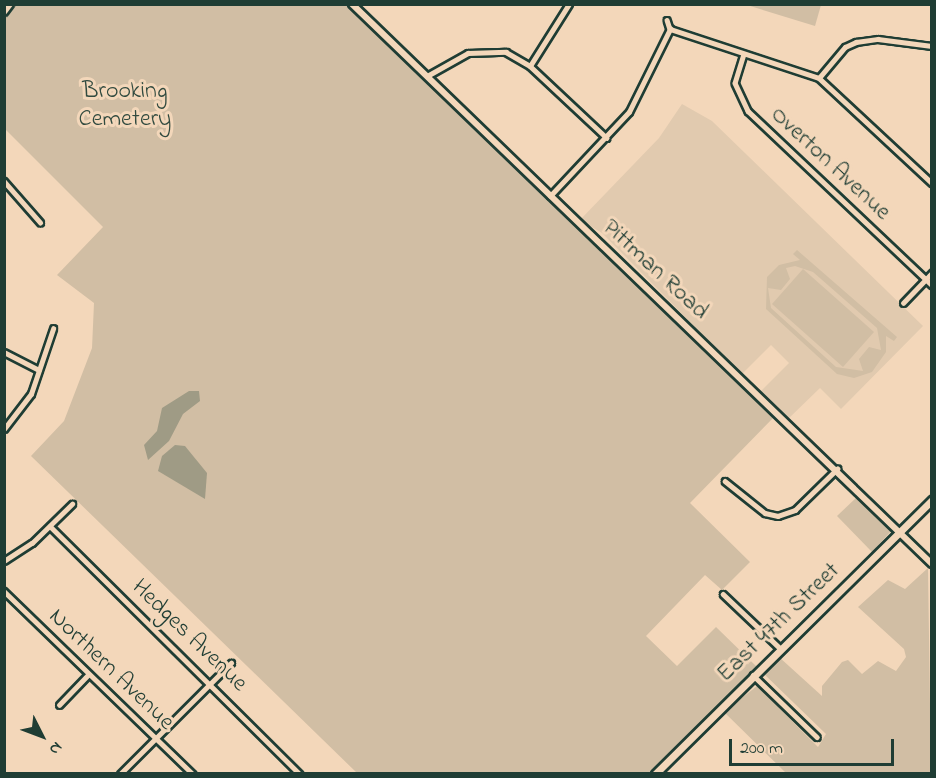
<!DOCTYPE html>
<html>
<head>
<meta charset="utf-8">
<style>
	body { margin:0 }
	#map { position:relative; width:936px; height:778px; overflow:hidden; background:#f3d7ba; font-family:"Indie Flower",sans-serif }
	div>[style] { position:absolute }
	.built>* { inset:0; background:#e1caaf }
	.green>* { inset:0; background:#d1bea4 }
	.water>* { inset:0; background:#9f9b85 }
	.roads { filter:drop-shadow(2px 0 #1f3d34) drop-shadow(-2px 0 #1f3d34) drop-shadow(0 2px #1f3d34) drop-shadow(0 -2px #1f3d34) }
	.minor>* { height:4.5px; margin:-2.25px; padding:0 2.25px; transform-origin:2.25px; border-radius:2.25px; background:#f3d7ba }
	.tertiary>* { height:6px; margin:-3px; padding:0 3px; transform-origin:3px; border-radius:3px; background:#f3d7ba }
	.secondary>* { height:7px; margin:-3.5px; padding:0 3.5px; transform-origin:3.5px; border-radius:3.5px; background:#f3d7ba }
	span { translate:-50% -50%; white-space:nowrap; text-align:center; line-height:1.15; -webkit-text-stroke:6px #f3d7ba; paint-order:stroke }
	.park-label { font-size:24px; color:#314a3f }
	.street-label { font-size:24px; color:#1f3d34 }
	.frame { position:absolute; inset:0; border:6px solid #1f3d34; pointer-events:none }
	.north { position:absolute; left:12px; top:706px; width:60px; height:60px; -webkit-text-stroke:4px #f3d7ba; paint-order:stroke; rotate:132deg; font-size:16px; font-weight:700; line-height:24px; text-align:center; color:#1f3d34 }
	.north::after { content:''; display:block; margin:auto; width:21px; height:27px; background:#1f3d34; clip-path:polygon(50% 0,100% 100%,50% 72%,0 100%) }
	.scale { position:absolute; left:729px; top:739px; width:165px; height:27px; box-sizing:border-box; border:3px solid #1f3d34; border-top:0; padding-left:8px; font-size:18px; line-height:21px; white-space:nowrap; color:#1f3d34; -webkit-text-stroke:4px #f3d7ba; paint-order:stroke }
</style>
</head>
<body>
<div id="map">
	<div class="built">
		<i style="clip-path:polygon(682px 104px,712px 121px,923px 326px,841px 409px,820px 388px,788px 419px,760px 392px,789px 363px,771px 345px,742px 374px,602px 233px,580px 220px,659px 138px)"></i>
	</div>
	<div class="green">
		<i style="clip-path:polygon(14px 5px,347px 5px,775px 416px,690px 503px,750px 562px,722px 590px,705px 575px,646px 636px,677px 666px,716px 627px,757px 667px,649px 773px,357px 773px,31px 456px,64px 421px,92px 348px,94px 303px,57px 275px,103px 227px,5px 129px,5px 18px)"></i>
		<i style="clip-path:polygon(747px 5px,821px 4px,821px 5px,815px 26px)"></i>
		<i style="clip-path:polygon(evenodd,797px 250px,897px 337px,894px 341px,886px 336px,886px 352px,872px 372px,854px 378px,837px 374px,766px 309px,767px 277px,779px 265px,800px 260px,793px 254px,797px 250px,795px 266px,813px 272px,877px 328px,881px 350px,869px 347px,859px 359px,863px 371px,836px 367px,771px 308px,768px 288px,781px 290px,790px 279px,786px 268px,795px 266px)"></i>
		<i style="clip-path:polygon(803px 269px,874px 332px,843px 367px,772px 304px)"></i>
		<i style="clip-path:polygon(858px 496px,891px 531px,872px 552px,837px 516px)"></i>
		<i style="clip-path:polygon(928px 568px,931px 773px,786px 773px,724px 712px,757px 686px,818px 747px,826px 734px,763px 673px,779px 657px,822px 696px,822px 686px,842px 662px,848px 660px,862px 674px,878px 661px,896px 671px,906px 657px,904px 649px,858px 607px,888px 580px,905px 589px)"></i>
	</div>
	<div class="water">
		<i style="clip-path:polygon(189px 391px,199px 391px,200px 401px,183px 414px,169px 441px,148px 460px,144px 445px,157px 431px,162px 408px)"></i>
		<i style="clip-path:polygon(175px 445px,185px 446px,207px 473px,205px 499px,158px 471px,162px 456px)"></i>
	</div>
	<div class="roads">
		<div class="minor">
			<i style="left:667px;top:20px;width:9px;rotate:72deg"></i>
			<i style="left:670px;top:29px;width:157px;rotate:18.2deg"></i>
			<i style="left:819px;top:78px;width:154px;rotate:42.9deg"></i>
			<i style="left:744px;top:54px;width:30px;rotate:107deg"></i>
			<i style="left:735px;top:83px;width:31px;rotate:65deg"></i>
			<i style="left:748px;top:111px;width:253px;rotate:43.4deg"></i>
			<i style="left:530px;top:66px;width:73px;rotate:-57.8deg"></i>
			<i style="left:427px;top:76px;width:47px;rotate:-29.3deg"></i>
			<i style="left:468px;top:53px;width:38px;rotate:-2deg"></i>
			<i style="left:506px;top:52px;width:28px;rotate:30deg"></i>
			<i style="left:530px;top:66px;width:105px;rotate:43.1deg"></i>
			<i style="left:819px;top:78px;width:40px;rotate:-50deg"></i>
			<i style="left:845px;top:47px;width:12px;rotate:-24deg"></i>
			<i style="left:856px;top:42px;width:22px;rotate:-8deg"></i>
			<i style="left:878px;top:39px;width:54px;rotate:7.4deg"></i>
			<i style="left:4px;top:181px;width:55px;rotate:48.7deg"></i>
			<i style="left:550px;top:196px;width:115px;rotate:-46.8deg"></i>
			<i style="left:629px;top:112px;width:93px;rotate:-63.7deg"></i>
			<i style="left:903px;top:303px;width:42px;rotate:-46deg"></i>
			<i style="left:4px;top:352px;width:39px;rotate:27deg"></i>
			<i style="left:4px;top:429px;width:44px;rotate:-52.4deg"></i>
			<i style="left:31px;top:394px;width:69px;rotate:-71.3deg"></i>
			<i style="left:725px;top:481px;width:51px;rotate:38.7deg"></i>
			<i style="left:765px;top:513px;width:13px;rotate:13deg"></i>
			<i style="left:778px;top:516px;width:18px;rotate:-19deg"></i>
			<i style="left:795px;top:510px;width:59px;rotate:-44.3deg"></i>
			<i style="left:50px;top:526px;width:352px;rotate:44.8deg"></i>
			<i style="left:4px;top:561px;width:33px;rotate:-33deg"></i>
			<i style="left:32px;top:543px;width:56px;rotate:-44.3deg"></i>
			<i style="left:4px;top:591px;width:263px;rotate:44.1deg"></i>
			<i style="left:723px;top:594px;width:80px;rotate:43.5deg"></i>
			<i style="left:753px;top:675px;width:89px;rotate:44.1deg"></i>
			<i style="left:59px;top:705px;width:42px;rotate:-46deg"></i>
			<i style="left:120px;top:774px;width:157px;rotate:-45deg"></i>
		</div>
		<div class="tertiary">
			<i style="left:352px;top:4px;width:806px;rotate:43.99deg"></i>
			<i style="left:4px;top:12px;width:10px;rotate:-53deg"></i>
		</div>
		<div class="secondary">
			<i style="left:655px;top:774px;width:390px;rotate:-44.7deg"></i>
		</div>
	</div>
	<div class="park-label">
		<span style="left:125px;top:106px">Brooking<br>Cemetery</span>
	</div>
	<div class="street-label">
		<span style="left:830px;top:164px;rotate:43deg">Overton Avenue</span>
		<span style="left:655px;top:270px;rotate:43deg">Pittman Road</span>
		<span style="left:779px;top:623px;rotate:-44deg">East 47th Street</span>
		<span style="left:189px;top:636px;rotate:44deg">Hedges Avenue</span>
		<span style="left:111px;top:670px;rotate:44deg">Northern Avenue</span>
	</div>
	<div class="frame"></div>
	<div class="north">N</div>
	<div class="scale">200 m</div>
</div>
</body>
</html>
